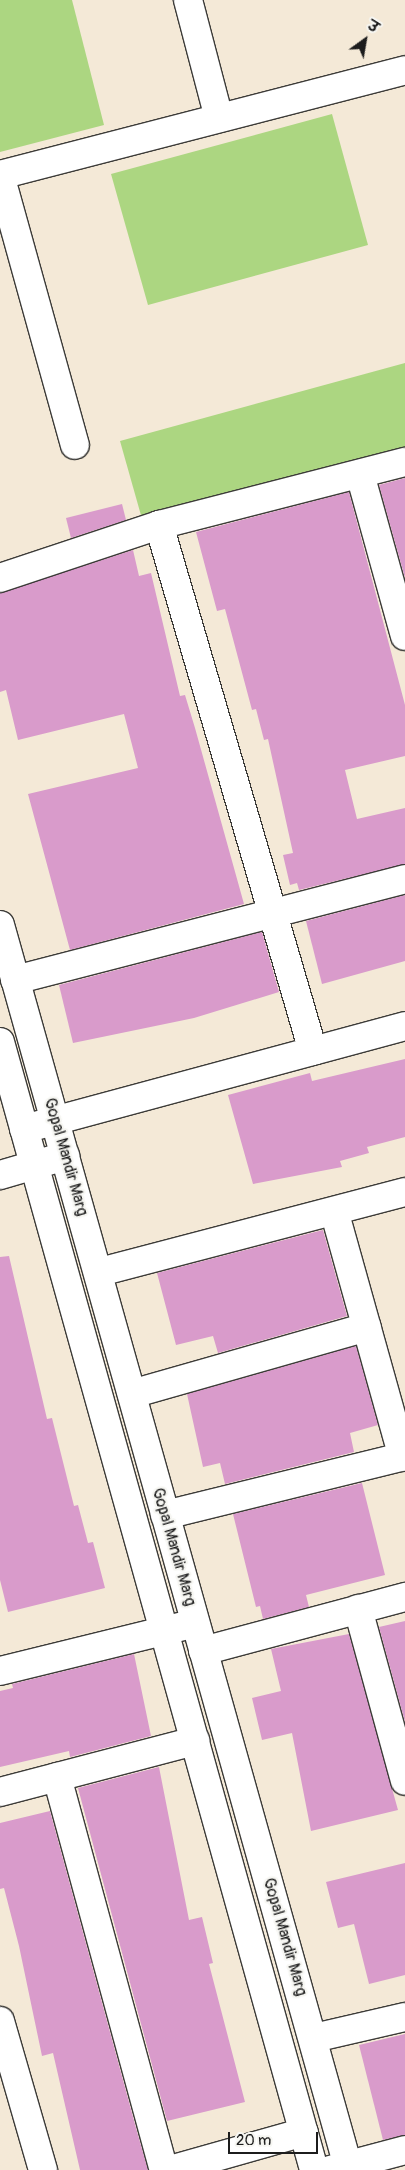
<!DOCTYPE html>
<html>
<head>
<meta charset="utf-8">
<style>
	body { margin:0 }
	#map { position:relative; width:405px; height:2170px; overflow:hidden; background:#f4e9d7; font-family:Pangolin,"Playpen Sans Deva",sans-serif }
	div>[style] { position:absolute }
	.green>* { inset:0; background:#acd681 }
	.building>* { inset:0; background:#d99bcb }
	.roads { filter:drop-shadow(1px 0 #3c3b38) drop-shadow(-1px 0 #3c3b38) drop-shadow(0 1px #3c3b38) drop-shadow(0 -1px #3c3b38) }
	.minor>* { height:28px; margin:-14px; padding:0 14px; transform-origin:14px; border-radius:14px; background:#fff }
	.tertiary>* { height:28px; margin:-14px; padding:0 14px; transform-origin:14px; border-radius:14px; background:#fff }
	span { translate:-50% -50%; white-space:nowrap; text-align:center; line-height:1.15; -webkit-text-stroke:4.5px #f6f6f2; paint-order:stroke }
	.street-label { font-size:16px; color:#1c1c1c }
	.north { position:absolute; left:340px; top:15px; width:50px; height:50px; -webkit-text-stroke:4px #f6f6f2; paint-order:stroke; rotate:32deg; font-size:14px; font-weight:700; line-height:20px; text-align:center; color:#1c1c1c }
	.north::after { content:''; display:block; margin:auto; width:18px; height:22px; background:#1c1c1c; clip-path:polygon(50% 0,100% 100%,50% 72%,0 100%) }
	.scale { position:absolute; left:228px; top:2132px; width:90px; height:22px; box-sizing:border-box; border:2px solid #1c1c1c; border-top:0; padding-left:6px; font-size:15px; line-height:18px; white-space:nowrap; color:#1c1c1c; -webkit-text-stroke:4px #f6f6f2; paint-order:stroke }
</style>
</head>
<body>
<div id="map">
	<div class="green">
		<i style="clip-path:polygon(0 0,72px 0,104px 125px,0 152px)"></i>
		<i style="clip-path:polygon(332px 114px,368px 245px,148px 305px,111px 174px)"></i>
		<i style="clip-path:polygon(405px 363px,405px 462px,146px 533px,120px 441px)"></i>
	</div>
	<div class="building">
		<i style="clip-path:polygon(405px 478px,405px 578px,379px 485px)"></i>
		<i style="clip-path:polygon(349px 492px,405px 705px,405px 756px,345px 770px,357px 819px,405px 808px,405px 864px,299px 890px,297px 883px,290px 885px,283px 855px,293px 853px,268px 739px,264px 740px,256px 709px,252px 710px,225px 609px,217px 611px,196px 532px)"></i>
		<i style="clip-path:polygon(122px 504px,126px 520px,71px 538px,66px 518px)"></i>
		<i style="clip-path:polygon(133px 550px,139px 576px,151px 573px,180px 696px,185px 695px,195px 728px,244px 904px,70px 950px,28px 794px,138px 768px,124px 714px,18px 740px,6px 690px,0 692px,0 593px)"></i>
		<i style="clip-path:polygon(405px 895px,405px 961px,322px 984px,306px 921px)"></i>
		<i style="clip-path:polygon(262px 932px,279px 992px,194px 1018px,73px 1043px,59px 985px)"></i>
		<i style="clip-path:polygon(405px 1059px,405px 1137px,367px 1147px,369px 1153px,340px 1161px,342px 1167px,253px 1184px,228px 1095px,310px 1073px,312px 1081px)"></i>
		<i style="clip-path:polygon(323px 1230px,347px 1316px,218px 1353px,213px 1336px,176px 1345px,157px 1273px)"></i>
		<i style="clip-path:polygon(9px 1256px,47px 1419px,52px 1418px,74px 1506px,78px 1505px,88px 1543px,93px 1542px,105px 1588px,8px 1612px,0 1580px,0 1257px)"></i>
		<i style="clip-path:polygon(356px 1346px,378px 1425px,350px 1433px,354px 1452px,225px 1484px,220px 1463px,203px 1467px,187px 1394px)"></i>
		<i style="clip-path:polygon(362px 1483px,385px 1575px,306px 1595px,309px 1607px,263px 1619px,260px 1606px,256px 1607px,233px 1514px)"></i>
		<i style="clip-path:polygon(405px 1621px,405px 1722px,379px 1627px)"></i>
		<i style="clip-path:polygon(349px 1634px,398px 1810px,311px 1831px,292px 1733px,262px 1740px,252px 1698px,281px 1691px,271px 1649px)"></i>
		<i style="clip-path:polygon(134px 1654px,151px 1736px,70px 1757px,69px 1751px,0 1767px,0 1691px,13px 1688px,12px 1684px)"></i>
		<i style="clip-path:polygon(159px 1767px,189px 1920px,202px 1917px,213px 1963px,209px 1964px,245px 2102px,167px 2121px,78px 1788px)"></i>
		<i style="clip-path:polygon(50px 1811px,136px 2128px,148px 2170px,80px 2170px,53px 2053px,42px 2056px,19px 1946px,4px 1888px,0 1889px,0 1823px)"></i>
		<i style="clip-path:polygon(405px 1863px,405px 1975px,369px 1984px,354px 1924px,338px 1928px,326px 1882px)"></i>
		<i style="clip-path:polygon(405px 2034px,405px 2135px,383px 2140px,359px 2045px)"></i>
	</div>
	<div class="roads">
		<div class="minor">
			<i style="left:188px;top:0;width:122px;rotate:75.3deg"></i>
			<i style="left:0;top:175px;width:418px;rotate:-14.5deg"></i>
			<i style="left:0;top:175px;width:280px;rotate:74.5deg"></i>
			<i style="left:360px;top:474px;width:168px;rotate:74.5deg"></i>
			<i style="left:159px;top:525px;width:548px;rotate:73.68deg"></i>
			<i style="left:0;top:578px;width:168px;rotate:-18.4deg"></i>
			<i style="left:159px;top:525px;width:254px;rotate:-14.4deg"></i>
			<i style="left:15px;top:980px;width:403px;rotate:-14.5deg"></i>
			<i style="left:24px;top:1129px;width:395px;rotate:-15.1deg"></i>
			<i style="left:0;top:1175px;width:68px;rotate:-16.3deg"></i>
			<i style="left:335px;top:1214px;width:252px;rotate:74.4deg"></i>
			<i style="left:100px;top:1272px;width:315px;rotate:-14.7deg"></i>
			<i style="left:132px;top:1394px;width:244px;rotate:-15.9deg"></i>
			<i style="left:165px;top:1515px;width:247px;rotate:-13.8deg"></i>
			<i style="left:358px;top:1609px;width:178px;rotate:74.7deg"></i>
			<i style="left:203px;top:1651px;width:209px;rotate:-15deg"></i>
			<i style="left:0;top:1671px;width:201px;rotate:-13.8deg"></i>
			<i style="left:57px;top:1777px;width:407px;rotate:74.8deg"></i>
			<i style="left:0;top:1792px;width:202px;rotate:-14.7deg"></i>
			<i style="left:0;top:2021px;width:155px;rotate:73.9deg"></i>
			<i style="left:314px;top:2038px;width:93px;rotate:-13deg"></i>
			<i style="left:170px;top:2170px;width:139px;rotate:-15.8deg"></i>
			<i style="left:330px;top:2170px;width:78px;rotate:-14.9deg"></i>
		</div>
		<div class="tertiary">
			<i style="left:0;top:925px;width:1293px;rotate:74.34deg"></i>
			<i style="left:0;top:1042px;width:1171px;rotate:74.44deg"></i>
		</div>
	</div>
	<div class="street-label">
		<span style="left:66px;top:1157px;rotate:74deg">Gopal Mandir Marg</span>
		<span style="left:174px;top:1547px;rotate:74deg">Gopal Mandir Marg</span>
		<span style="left:285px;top:1937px;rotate:74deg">Gopal Mandir Marg</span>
	</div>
	<div class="north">उ</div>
	<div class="scale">20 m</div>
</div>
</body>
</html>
